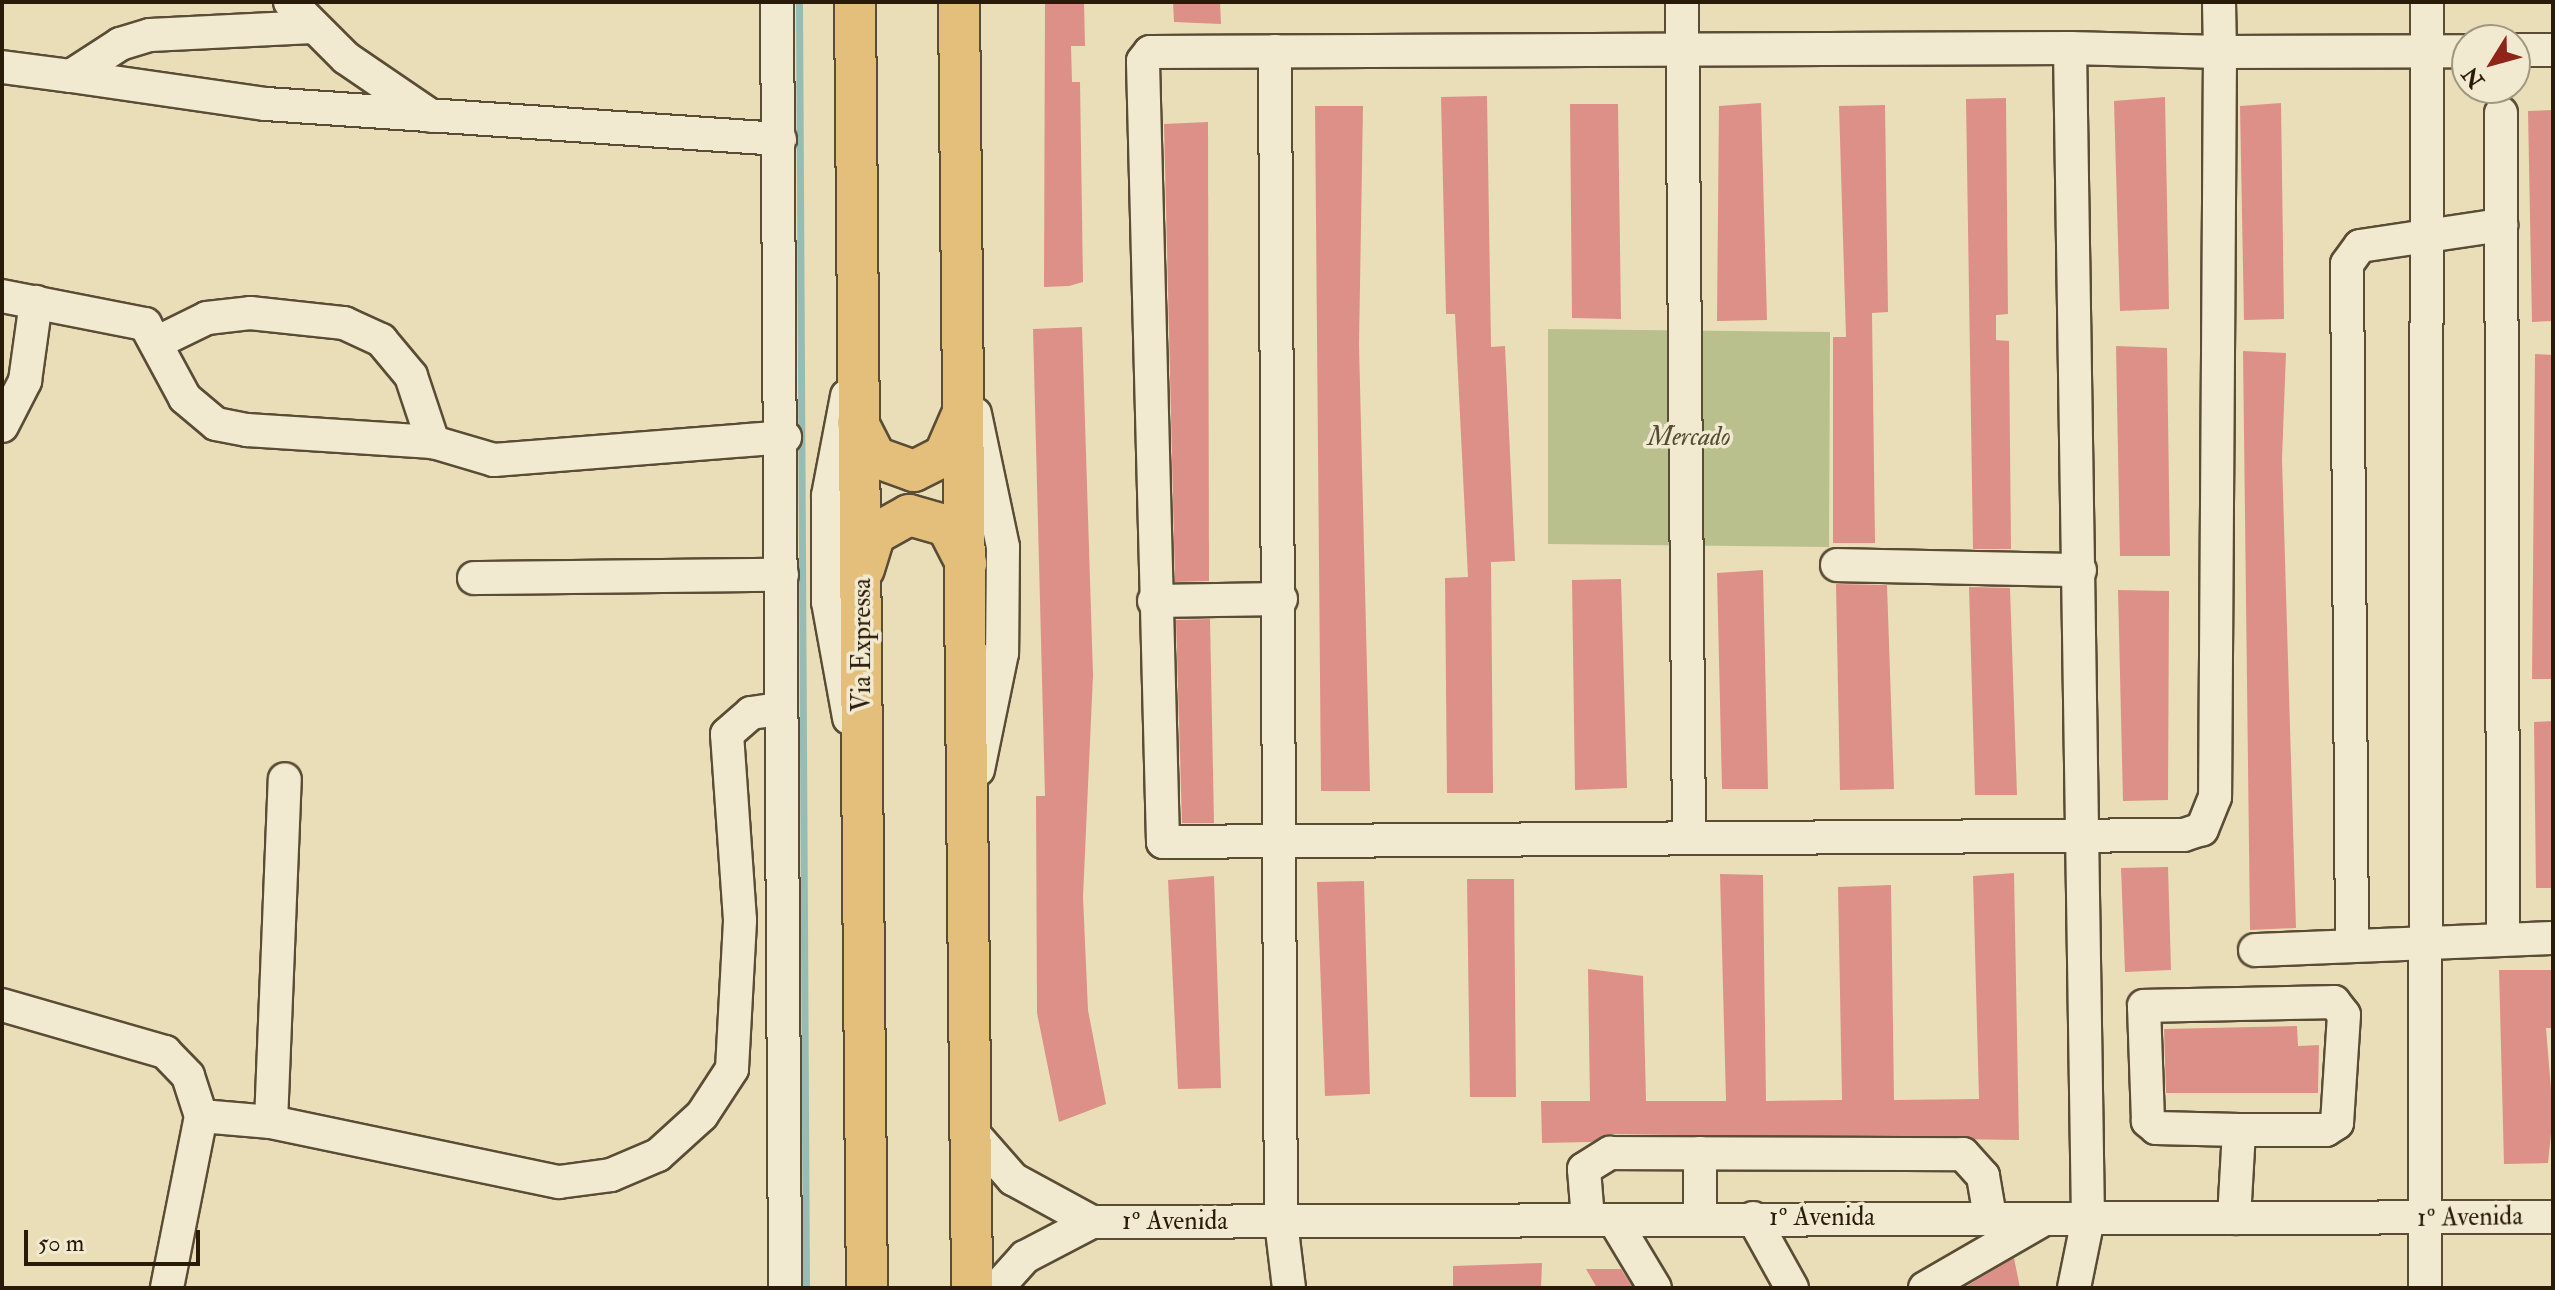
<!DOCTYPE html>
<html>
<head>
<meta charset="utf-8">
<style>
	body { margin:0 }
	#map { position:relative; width:2555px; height:1290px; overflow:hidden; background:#e9deb8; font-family:"IM FELL Double Pica",serif }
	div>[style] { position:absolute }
	.green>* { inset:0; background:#bac08d }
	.stream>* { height:7px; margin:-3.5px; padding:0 3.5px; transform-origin:3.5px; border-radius:3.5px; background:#97bcb3 }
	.building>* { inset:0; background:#dd9087 }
	.roads { filter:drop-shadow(2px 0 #5a4c35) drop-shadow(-2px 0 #5a4c35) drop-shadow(0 2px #5a4c35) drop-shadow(0 -2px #5a4c35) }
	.minor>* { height:32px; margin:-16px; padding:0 16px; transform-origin:16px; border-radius:16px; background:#f1ead1 }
	.major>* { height:40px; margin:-20px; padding:0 20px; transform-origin:20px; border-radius:20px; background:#e4bf7c }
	span { translate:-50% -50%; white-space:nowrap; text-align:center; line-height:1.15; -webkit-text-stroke:7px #f1ead1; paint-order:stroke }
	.park-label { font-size:26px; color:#554d31; font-style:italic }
	.street-label { font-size:26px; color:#2a1b09 }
	.frame { position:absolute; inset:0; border:4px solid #2a1b09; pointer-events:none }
	.north { position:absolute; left:2451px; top:24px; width:80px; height:80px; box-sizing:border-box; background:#f1ead1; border:2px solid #a19781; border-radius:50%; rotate:233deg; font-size:22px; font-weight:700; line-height:32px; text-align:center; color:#2a1b09 }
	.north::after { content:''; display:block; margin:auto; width:28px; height:36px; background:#8f2418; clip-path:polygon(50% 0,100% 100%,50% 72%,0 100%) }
	.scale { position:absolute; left:24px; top:1230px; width:176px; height:36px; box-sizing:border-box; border:4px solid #2a1b09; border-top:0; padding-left:10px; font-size:24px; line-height:28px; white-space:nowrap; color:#2a1b09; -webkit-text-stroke:6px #f1ead1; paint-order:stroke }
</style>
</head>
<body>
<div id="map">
	<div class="green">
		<i style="clip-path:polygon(1548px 329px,1830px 332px,1829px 547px,1548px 544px)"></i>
	</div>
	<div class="stream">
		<i style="left:799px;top:2px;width:1286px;rotate:89.69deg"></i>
	</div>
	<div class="building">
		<i style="clip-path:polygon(1045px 2px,1084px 2px,1085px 46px,1071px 46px,1072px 82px,1080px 82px,1083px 282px,1069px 286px,1044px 287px)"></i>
		<i style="clip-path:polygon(1173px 2px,1220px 2px,1221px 24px,1174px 22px)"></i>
		<i style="clip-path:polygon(1487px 96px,1491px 347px,1505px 346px,1515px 561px,1491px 562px,1493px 793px,1447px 793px,1445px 578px,1468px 577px,1455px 314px,1446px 314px,1441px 97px)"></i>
		<i style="clip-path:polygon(2165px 97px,2169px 309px,2120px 311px,2114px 101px)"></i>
		<i style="clip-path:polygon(2006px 98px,2008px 314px,1996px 315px,1996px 340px,2009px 341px,2011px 549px,1973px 549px,1966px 99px)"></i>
		<i style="clip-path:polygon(1761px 103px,1767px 320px,1717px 321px,1719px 106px)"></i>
		<i style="clip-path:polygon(2281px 103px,2284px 319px,2244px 320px,2240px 106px)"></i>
		<i style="clip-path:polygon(1570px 104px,1618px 104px,1621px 319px,1572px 318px)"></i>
		<i style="clip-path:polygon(1885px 105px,1888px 312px,1872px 313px,1875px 543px,1833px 543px,1833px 337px,1846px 337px,1839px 106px)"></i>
		<i style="clip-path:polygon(1315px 106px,1363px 106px,1359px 345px,1370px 791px,1321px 791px)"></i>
		<i style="clip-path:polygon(2553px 110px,2553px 321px,2532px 322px,2528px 111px)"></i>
		<i style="clip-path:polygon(1208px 122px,1209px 581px,1175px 582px,1164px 124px)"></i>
		<i style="clip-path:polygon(1082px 327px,1093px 675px,1083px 897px,1088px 1010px,1106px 1104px,1059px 1122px,1037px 1013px,1036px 796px,1045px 796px,1033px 329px)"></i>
		<i style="clip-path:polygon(2116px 346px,2167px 348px,2170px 556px,2120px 556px)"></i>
		<i style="clip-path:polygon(2243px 351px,2286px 353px,2282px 459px,2296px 928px,2250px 930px)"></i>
		<i style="clip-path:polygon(2535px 354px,2553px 355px,2553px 679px,2532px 679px)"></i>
		<i style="clip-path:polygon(1763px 570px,1768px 789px,1722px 789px,1717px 573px)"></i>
		<i style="clip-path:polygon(1621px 579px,1627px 788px,1575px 790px,1572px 580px)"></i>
		<i style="clip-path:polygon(1836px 584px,1887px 585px,1894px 789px,1840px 790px)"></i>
		<i style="clip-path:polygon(1969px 587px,2010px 588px,2017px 795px,1975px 795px)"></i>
		<i style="clip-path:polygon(2118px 590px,2169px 591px,2168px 800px,2123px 801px)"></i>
		<i style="clip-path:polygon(1210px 619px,1214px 823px,1182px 823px,1176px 620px)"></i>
		<i style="clip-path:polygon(2553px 721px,2553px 888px,2536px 888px,2534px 722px)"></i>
		<i style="clip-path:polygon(2168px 867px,2171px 970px,2125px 972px,2121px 868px)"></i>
		<i style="clip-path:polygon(2014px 873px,2019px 1140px,1610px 1134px,1591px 1142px,1542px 1143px,1541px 1101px,1590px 1101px,1588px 969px,1643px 976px,1646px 1101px,1726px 1101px,1720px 874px,1763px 875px,1766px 1101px,1842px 1100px,1838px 887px,1891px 885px,1894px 1100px,1979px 1099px,1973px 876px)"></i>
		<i style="clip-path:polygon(1214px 876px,1221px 1088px,1178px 1089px,1168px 880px)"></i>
		<i style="clip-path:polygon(1467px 879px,1514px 879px,1516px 1097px,1470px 1097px)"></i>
		<i style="clip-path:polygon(1364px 881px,1370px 1094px,1325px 1096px,1317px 882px)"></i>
		<i style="clip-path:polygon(2499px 970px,2553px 970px,2553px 1028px,2546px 1028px,2553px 1114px,2548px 1163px,2504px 1164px)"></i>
		<i style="clip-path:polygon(2297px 1026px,2298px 1046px,2319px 1045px,2318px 1093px,2166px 1093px,2164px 1029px)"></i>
		<i style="clip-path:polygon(2014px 1258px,2020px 1288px,1963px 1288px)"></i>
		<i style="clip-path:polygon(1542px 1263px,1541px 1288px,1453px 1288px,1453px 1266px)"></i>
		<i style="clip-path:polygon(1586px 1269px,1621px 1269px,1633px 1288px,1597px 1288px)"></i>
	</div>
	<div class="roads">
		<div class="minor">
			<i style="left:290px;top:2px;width:79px;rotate:45deg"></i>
			<i style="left:346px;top:58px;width:103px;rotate:34.3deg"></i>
			<i style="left:777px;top:2px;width:1286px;rotate:89.64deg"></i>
			<i style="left:1682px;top:2px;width:833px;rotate:89.52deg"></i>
			<i style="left:2219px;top:2px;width:50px;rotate:88.9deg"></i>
			<i style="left:2220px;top:52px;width:745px;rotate:90.38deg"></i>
			<i style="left:2215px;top:797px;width:35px;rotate:112deg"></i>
			<i style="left:2202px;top:829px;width:19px;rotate:162deg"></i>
			<i style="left:2184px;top:835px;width:1021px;rotate:179.61deg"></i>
			<i style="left:1163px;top:842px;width:781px;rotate:-91.47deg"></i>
			<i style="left:1143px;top:61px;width:11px;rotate:-52deg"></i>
			<i style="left:1150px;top:52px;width:920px;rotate:-0.25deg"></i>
			<i style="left:2070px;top:48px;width:150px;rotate:1.5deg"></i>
			<i style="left:2220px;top:52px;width:247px;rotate:-0.2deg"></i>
			<i style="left:2070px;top:48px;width:1171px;rotate:89.12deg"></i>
			<i style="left:2088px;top:1219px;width:70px;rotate:101.5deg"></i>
			<i style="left:2515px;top:50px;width:38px"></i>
			<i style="left:1275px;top:51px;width:1171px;rotate:89.71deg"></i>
			<i style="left:1281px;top:1222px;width:66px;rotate:83.1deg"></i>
			<i style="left:2px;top:67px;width:70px;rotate:7.4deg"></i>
			<i style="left:71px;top:76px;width:59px;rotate:-33.1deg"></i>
			<i style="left:120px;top:44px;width:31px;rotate:-17deg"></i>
			<i style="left:150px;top:35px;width:163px;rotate:-2.8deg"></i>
			<i style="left:71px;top:76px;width:197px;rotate:8.2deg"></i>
			<i style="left:266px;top:104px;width:515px;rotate:3.9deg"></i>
			<i style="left:2501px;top:113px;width:826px;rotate:89.86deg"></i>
			<i style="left:2px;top:296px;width:146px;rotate:11.1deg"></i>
			<i style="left:145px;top:324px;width:84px;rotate:61.6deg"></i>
			<i style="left:185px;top:398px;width:40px;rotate:40deg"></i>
			<i style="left:216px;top:424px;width:32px;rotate:11deg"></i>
			<i style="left:247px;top:430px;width:186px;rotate:3.7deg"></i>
			<i style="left:433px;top:442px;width:64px;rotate:16.4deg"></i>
			<i style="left:494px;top:460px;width:292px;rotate:-4.5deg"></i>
			<i style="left:160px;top:341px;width:52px;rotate:-26.1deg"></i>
			<i style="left:207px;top:318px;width:43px;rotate:-6.6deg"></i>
			<i style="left:250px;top:313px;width:95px;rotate:6.1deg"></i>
			<i style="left:344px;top:323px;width:41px;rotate:24.7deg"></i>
			<i style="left:381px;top:340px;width:47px;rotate:50.2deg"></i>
			<i style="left:411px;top:376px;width:70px;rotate:71.6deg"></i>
			<i style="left:847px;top:396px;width:102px;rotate:100.8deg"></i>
			<i style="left:828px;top:496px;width:106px;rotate:90deg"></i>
			<i style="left:828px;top:602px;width:118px;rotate:79.7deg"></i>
			<i style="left:975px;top:414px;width:136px;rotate:78.1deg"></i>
			<i style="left:1003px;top:547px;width:106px;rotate:90.5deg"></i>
			<i style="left:1002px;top:653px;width:119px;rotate:101.6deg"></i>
			<i style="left:2px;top:426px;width:51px;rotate:-62.9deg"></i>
			<i style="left:25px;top:381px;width:80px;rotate:-82.1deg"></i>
			<i style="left:1837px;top:565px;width:243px;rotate:1.2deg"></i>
			<i style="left:474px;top:578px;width:308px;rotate:-0.6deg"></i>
			<i style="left:1154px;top:601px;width:127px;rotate:-0.9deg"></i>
			<i style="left:2352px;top:944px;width:680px;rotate:-90.42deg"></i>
			<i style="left:2347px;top:264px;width:22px;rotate:-54deg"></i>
			<i style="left:2360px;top:246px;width:143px;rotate:-8.5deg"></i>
			<i style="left:2255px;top:950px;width:298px;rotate:-2.3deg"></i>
			<i style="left:2334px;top:1002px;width:16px;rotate:52deg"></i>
			<i style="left:2344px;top:1015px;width:108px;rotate:93.7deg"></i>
			<i style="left:2337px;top:1123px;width:13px;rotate:148deg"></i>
			<i style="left:2326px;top:1130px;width:87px;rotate:180deg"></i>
			<i style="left:2239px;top:1130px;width:83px;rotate:-178.6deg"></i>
			<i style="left:2156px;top:1128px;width:11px;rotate:-139deg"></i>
			<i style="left:2148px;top:1121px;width:115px;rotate:-92deg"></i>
			<i style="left:2144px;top:1006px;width:190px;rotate:-1.2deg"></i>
			<i style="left:2px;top:1005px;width:170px;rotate:16.1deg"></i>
			<i style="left:165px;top:1052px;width:33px;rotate:46deg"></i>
			<i style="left:188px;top:1076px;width:42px;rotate:72deg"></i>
			<i style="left:201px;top:1116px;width:175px;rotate:101.2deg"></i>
			<i style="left:201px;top:1116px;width:70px;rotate:4.9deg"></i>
			<i style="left:271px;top:1122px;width:294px;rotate:11.8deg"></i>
			<i style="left:559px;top:1182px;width:52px;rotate:-7.7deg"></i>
			<i style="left:611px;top:1175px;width:51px;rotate:-23.1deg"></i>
			<i style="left:658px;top:1155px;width:59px;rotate:-42.3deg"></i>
			<i style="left:702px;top:1115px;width:55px;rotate:-56.9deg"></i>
			<i style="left:732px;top:1069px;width:149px;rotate:-86.9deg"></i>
			<i style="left:740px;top:920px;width:186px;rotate:-94deg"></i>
			<i style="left:727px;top:734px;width:32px;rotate:-41deg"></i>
			<i style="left:751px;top:713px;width:29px;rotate:-8deg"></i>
			<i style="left:271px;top:1122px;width:343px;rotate:-87.7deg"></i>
			<i style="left:971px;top:1131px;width:64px;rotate:48.8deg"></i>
			<i style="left:1013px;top:1179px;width:90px;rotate:28.6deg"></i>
			<i style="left:1092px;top:1222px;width:1461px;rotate:-0.2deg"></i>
			<i style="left:1700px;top:1217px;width:64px;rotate:-90deg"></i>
			<i style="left:1753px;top:1218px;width:80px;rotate:60.9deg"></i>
			<i style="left:2234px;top:1218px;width:88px;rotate:-86.7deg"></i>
			<i style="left:1588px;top:1219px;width:50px;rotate:-94.6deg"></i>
			<i style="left:1584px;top:1169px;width:31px;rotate:-32deg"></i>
			<i style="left:1610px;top:1153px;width:353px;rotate:0.2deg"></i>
			<i style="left:1963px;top:1154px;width:30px;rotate:48deg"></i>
			<i style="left:1983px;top:1176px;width:42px;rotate:80.3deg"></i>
			<i style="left:1614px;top:1220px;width:79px;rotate:58.9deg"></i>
			<i style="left:997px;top:1288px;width:42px;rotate:-47.9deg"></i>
			<i style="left:1025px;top:1257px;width:76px;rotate:-27.6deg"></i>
			<i style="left:1925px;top:1288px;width:136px;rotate:-30deg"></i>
			<i style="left:2425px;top:1288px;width:1286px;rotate:-89.91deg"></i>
		</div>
		<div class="major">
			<i style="left:855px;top:2px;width:1286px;rotate:89.47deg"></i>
			<i style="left:959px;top:2px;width:1286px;rotate:89.42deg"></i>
			<i style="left:858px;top:423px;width:38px;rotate:63deg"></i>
			<i style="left:875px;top:457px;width:41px;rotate:19.7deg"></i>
			<i style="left:914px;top:471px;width:34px;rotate:-27deg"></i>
			<i style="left:944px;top:456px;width:43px;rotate:-66.4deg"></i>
			<i style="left:864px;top:569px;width:37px;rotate:-73deg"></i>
			<i style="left:875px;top:534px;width:39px;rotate:-29deg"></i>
			<i style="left:909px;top:515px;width:40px;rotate:16deg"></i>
			<i style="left:947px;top:526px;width:42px;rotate:62.8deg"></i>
		</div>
	</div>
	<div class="park-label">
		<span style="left:1689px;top:438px">Mercado</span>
	</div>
	<div class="street-label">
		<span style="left:863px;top:645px;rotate:-90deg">Via Expressa</span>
		<span style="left:1822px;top:1218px">1º Avenida</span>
		<span style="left:2470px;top:1218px;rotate:-1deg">1º Avenida</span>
		<span style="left:1175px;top:1222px">1º Avenida</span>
	</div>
	<div class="frame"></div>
	<div class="north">N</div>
	<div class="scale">50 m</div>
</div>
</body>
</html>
